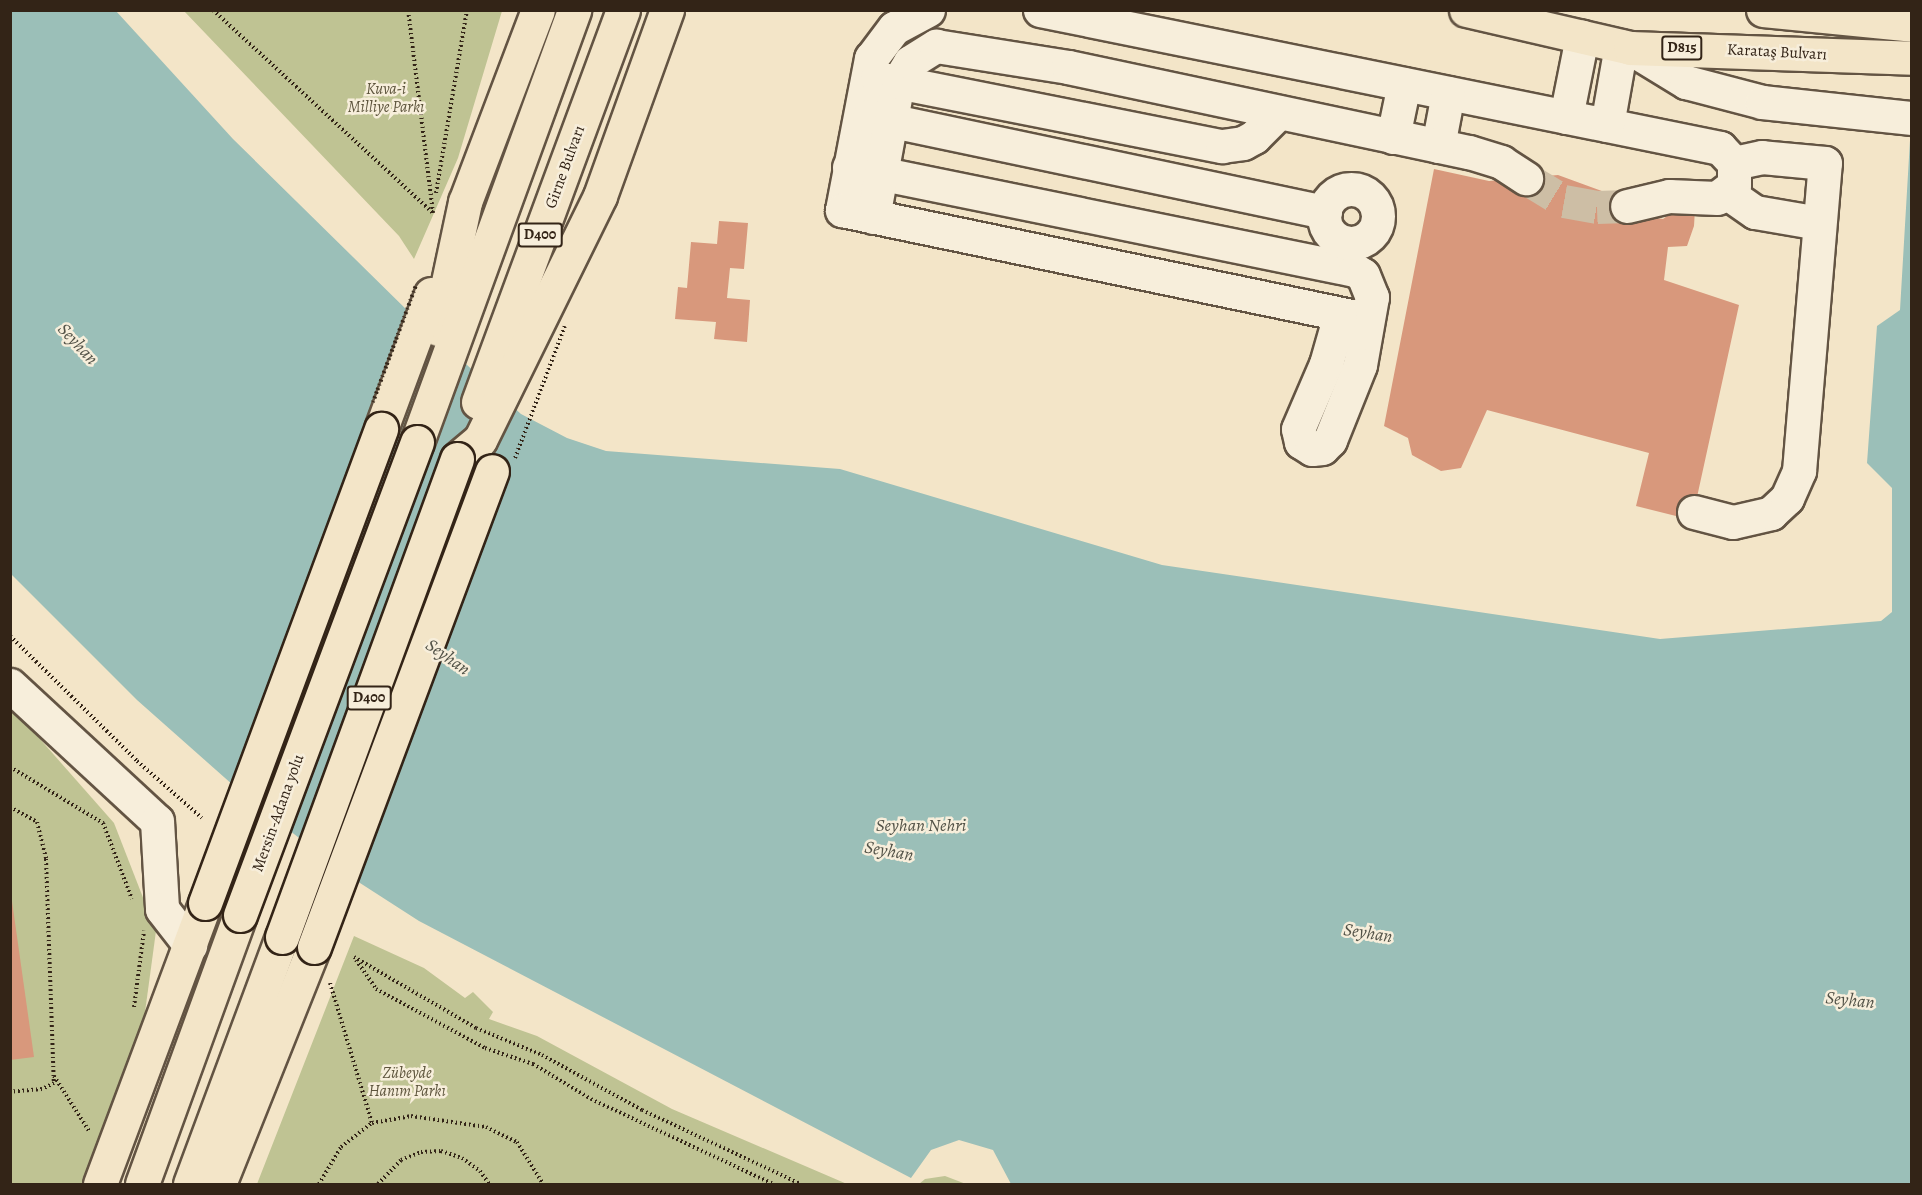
<!DOCTYPE html>
<html>
<head>
<meta charset="utf-8">
<style>
	body { margin:0 }
	#map { position:relative; width:1922px; height:1195px; overflow:hidden; background:#f3e5c8; font-family:Alegreya,serif }
	div>[style] { position:absolute }
	.green>* { inset:0; background:#bfc393 }
	.water>* { inset:0; background:#9bbfb8 }
	.building>* { inset:0; background:#d8987c }
	.minor-tunnel>* { height:33px; margin-top:-16.5px; transform-origin:0; background:repeating-linear-gradient(90deg,#cdbea5 0 33px,transparent 0 49px) }
	.path>* { height:4px; margin-top:-2px; transform-origin:0; background:repeating-linear-gradient(90deg,#332417 0 1.5px,transparent 0 4.5px) }
	.roads { filter:drop-shadow(2px 0 #635443) drop-shadow(-2px 0 #635443) drop-shadow(0 2px #635443) drop-shadow(0 -2px #635443) }
	.minor>* { height:33px; margin:-16.5px; padding:0 16.5px; transform-origin:16.5px; border-radius:16.5px; background:#f7eedb }
	.minor>.ring { margin:-16.5px; padding:0; box-sizing:content-box; background:none; border:33px solid #f7eedb; border-radius:50% }
	.major>* { height:33px; margin:-16.5px; padding:0 16.5px; transform-origin:16.5px; border-radius:16.5px; background:#f3e5c8 }
	.highway>* { height:33px; margin:-16.5px; padding:0 16.5px; transform-origin:16.5px; border-radius:16.5px; background:#f3e5c8 }
	.path-bridge>* { height:4px; margin-top:-2px; transform-origin:0; background:repeating-linear-gradient(90deg,#332417 0 1.5px,transparent 0 4.5px) }
	.bridges { filter:drop-shadow(2px 0 #332417) drop-shadow(-2px 0 #332417) drop-shadow(0 2px #332417) drop-shadow(0 -2px #332417) }
	.highway-bridge>* { height:33px; margin:-16.5px; padding:0 16.5px; transform-origin:16.5px; border-radius:16.5px; background:#f3e5c8 }
	span { translate:-50% -50%; white-space:nowrap; text-align:center; line-height:1.15; -webkit-text-stroke:5px #f7eedb; paint-order:stroke }
	.shield-label span { padding:2px 4px; background:#f7eedb; border:2px solid; border-radius:4px; -webkit-text-stroke-width:0 }
	.shield-label { font-size:15px; color:#332417; font-weight:700 }
	.street-label { font-size:16px; color:#332417 }
	.park-label { font-size:16px; color:#5d543c; font-style:italic }
	.water-label { font-size:18px; color:#525247; font-style:italic }
	.frame { position:absolute; inset:0; border:12px solid #332417; pointer-events:none }
</style>
</head>
<body>
<div id="map">
	<div class="green">
		<i style="clip-path:polygon(184px 11px,502px 11px,458px 158px,414px 259px,399px 236px)"></i>
		<i style="clip-path:polygon(10px 705px,114px 823px,156px 931px,140px 1049px,90px 1184px,11px 1184px)"></i>
		<i style="clip-path:polygon(354px 936px,424px 968px,465px 998px,473px 992px,493px 1012px,489px 1019px,537px 1036px,672px 1109px,847px 1184px,257px 1184px)"></i>
		<i style="clip-path:polygon(945px 1176px,966px 1184px,919px 1184px,925px 1179px)"></i>
	</div>
	<div class="water">
		<i style="clip-path:polygon(10px 11px,116px 11px,233px 139px,413px 316px,521px 414px,567px 438px,606px 451px,840px 469px,1162px 565px,1660px 639px,1881px 621px,1892px 612px,1892px 488px,1867px 463px,1877px 326px,1900px 310px,1911px 123px,1911px 1184px,1011px 1184px,993px 1150px,959px 1140px,931px 1150px,911px 1178px,419px 921px,346px 874px,251px 801px,137px 700px,11px 574px)"></i>
	</div>
	<div class="building">
		<i style="clip-path:polygon(1434px 169px,1489px 181px,1558px 175px,1610px 194px,1641px 215px,1663px 219px,1680px 207px,1695px 209px,1694px 226px,1687px 246px,1668px 247px,1664px 280px,1739px 305px,1692px 520px,1636px 506px,1649px 453px,1487px 410px,1461px 468px,1441px 471px,1412px 455px,1408px 438px,1384px 426px)"></i>
		<i style="clip-path:polygon(719px 221px,748px 223px,744px 269px,730px 268px,727px 298px,750px 300px,747px 342px,714px 339px,716px 322px,675px 319px,678px 287px,687px 288px,691px 242px,717px 244px)"></i>
		<i style="clip-path:polygon(10px 887px,34px 1057px,10px 1060px)"></i>
	</div>
	<div class="minor-tunnel">
		<i style="left:1526px;top:178px;width:44px;rotate:31.2deg"></i>
		<i style="left:1564px;top:201px;width:34px;rotate:10deg"></i>
		<i style="left:1597px;top:207px;width:30px;rotate:-2deg"></i>
	</div>
	<div class="path">
		<i style="left:213px;top:10px;width:299px;rotate:42.7deg"></i>
		<i style="left:433px;top:213px;width:205px;rotate:-97deg"></i>
		<i style="left:436px;top:193px;width:186px;rotate:-80.4deg"></i>
		<i style="left:10px;top:636px;width:178px;rotate:44.5deg"></i>
		<i style="left:137px;top:761px;width:86px;rotate:41.2deg"></i>
		<i style="left:10px;top:767px;width:109px;rotate:31.1deg"></i>
		<i style="left:103px;top:823px;width:81px;rotate:69.1deg"></i>
		<i style="left:10px;top:807px;width:31px;rotate:29deg"></i>
		<i style="left:37px;top:822px;width:38px;rotate:76deg"></i>
		<i style="left:46px;top:859px;width:224px;rotate:88deg"></i>
		<i style="left:54px;top:1083px;width:13px;rotate:153deg"></i>
		<i style="left:42px;top:1089px;width:32px;rotate:175deg"></i>
		<i style="left:354px;top:957px;width:141px;rotate:30.2deg"></i>
		<i style="left:476px;top:1028px;width:71px;rotate:22.2deg"></i>
		<i style="left:542px;top:1055px;width:114px;rotate:28.8deg"></i>
		<i style="left:642px;top:1110px;width:175px;rotate:25deg"></i>
		<i style="left:356px;top:960px;width:35px;rotate:55deg"></i>
		<i style="left:376px;top:989px;width:124px;rotate:28.4deg"></i>
		<i style="left:485px;top:1048px;width:51px;rotate:18.4deg"></i>
		<i style="left:533px;top:1064px;width:68px;rotate:31.1deg"></i>
		<i style="left:591px;top:1099px;width:201px;rotate:25deg"></i>
		<i style="left:330px;top:983px;width:146px;rotate:73.3deg"></i>
		<i style="left:134px;top:1007px;width:77px;rotate:-82.5deg"></i>
		<i style="left:54px;top:1076px;width:65px;rotate:57.5deg"></i>
		<i style="left:319px;top:1184px;width:43px;rotate:-59.3deg"></i>
		<i style="left:341px;top:1147px;width:39px;rotate:-38deg"></i>
		<i style="left:372px;top:1123px;width:40px;rotate:-10deg"></i>
		<i style="left:411px;top:1116px;width:76px;rotate:8.3deg"></i>
		<i style="left:486px;top:1127px;width:34px;rotate:26deg"></i>
		<i style="left:517px;top:1142px;width:49px;rotate:58.2deg"></i>
		<i style="left:378px;top:1184px;width:33px;rotate:-46deg"></i>
		<i style="left:401px;top:1160px;width:22px;rotate:-22deg"></i>
		<i style="left:421px;top:1152px;width:20px;rotate:-3deg"></i>
		<i style="left:441px;top:1151px;width:22px;rotate:18deg"></i>
		<i style="left:462px;top:1158px;width:22px;rotate:36deg"></i>
		<i style="left:480px;top:1171px;width:16px;rotate:55deg"></i>
	</div>
	<div class="roads">
		<div class="minor">
			<i style="left:928px;top:10px;width:38px;rotate:152deg"></i>
			<i style="left:894px;top:28px;width:38px;rotate:127deg"></i>
			<i style="left:871px;top:58px;width:155px;rotate:100.8deg"></i>
			<i style="left:842px;top:210px;width:530px;rotate:11.76deg"></i>
			<i style="left:1040px;top:10px;width:694px;rotate:11.47deg"></i>
			<i style="left:1720px;top:148px;width:21px;rotate:47deg"></i>
			<i style="left:1734px;top:163px;width:22px;rotate:90deg"></i>
			<i style="left:1734px;top:185px;width:21px;rotate:143deg"></i>
			<i style="left:1717px;top:198px;width:48px;rotate:-177.6deg"></i>
			<i style="left:1669px;top:196px;width:43px;rotate:166.6deg"></i>
			<i style="left:1630px;top:48px;width:66px;rotate:31.3deg"></i>
			<i style="left:1686px;top:82px;width:79px;rotate:14.7deg"></i>
			<i style="left:1762px;top:102px;width:151px;rotate:6.1deg"></i>
			<i style="left:877px;top:78px;width:352px;rotate:11.2deg"></i>
			<i style="left:1222px;top:146px;width:21px;rotate:-8deg"></i>
			<i style="left:1243px;top:143px;width:13px;rotate:-29deg"></i>
			<i style="left:1254px;top:137px;width:35px;rotate:-45deg"></i>
			<i style="left:869px;top:116px;width:466px;rotate:11.9deg"></i>
			<i style="left:1566px;top:117px;width:82px;rotate:-78.7deg"></i>
			<i style="left:1607px;top:125px;width:80px;rotate:-80deg"></i>
			<i style="left:1393px;top:137px;width:54px;rotate:-78.3deg"></i>
			<i style="left:1438px;top:146px;width:54px;rotate:-79.3deg"></i>
			<i style="left:849px;top:167px;width:516px;rotate:11.51deg"></i>
			<i style="left:1355px;top:270px;width:9px;rotate:32deg"></i>
			<i style="left:1363px;top:275px;width:24px;rotate:68deg"></i>
			<i style="left:1372px;top:297px;width:69px;rotate:100deg"></i>
			<i style="left:1360px;top:365px;width:81px;rotate:111.8deg"></i>
			<i style="left:1330px;top:440px;width:11px;rotate:135deg"></i>
			<i style="left:1322px;top:448px;width:10px;rotate:174deg"></i>
			<i style="left:1312px;top:449px;width:13px;rotate:-148deg"></i>
			<i style="left:1301px;top:442px;width:13px;rotate:-103deg"></i>
			<i style="left:1298px;top:429px;width:71px;rotate:-66.7deg"></i>
			<i style="left:1326px;top:364px;width:51px;rotate:-74.1deg"></i>
			<i class="ring" style="left:1324px;top:189px;width:21px;height:21px"></i>
			<i style="left:1726px;top:192px;width:35px;rotate:35deg"></i>
			<i style="left:1755px;top:212px;width:65px;rotate:9.8deg"></i>
			<i style="left:873px;top:217px;width:137px;rotate:-79.5deg"></i>
			<i style="left:898px;top:82px;width:23px;rotate:-59deg"></i>
			<i style="left:910px;top:62px;width:31px;rotate:-32deg"></i>
			<i style="left:936px;top:46px;width:134px;rotate:9deg"></i>
			<i style="left:1068px;top:67px;width:410px;rotate:12deg"></i>
			<i style="left:1469px;top:152px;width:34px;rotate:17deg"></i>
			<i style="left:1501px;top:162px;width:30px;rotate:33deg"></i>
			<i style="left:1694px;top:512px;width:40px;rotate:14.4deg"></i>
			<i style="left:1733px;top:522px;width:39px;rotate:-13deg"></i>
			<i style="left:1771px;top:513px;width:22px;rotate:-43deg"></i>
			<i style="left:1787px;top:498px;width:30px;rotate:-66deg"></i>
			<i style="left:1799px;top:471px;width:309px;rotate:-85.2deg"></i>
			<i style="left:1825px;top:163px;width:63px;rotate:-174.6deg"></i>
			<i style="left:1762px;top:157px;width:29px;rotate:168deg"></i>
			<i style="left:10px;top:685px;width:200px;rotate:42.8deg"></i>
			<i style="left:157px;top:821px;width:88px;rotate:86.7deg"></i>
			<i style="left:162px;top:909px;width:46px;rotate:52.1deg"></i>
		</div>
		<div class="major">
			<i style="left:1466px;top:10px;width:168px;rotate:13deg"></i>
			<i style="left:1630px;top:48px;width:282px;rotate:2deg"></i>
			<i style="left:1763px;top:10px;width:150px;rotate:5.7deg"></i>
		</div>
		<div class="highway">
			<i style="left:438px;top:329px;width:130px;rotate:-78deg"></i>
			<i style="left:465px;top:202px;width:205px;rotate:-69.2deg"></i>
			<i style="left:478px;top:402px;width:418px;rotate:-69.7deg"></i>
			<i style="left:381px;top:429px;width:144px;rotate:-69.7deg"></i>
			<i style="left:417px;top:442px;width:460px;rotate:-70deg"></i>
			<i style="left:457px;top:459px;width:30px;rotate:-40deg"></i>
			<i style="left:480px;top:440px;width:272px;rotate:-63.8deg"></i>
			<i style="left:600px;top:196px;width:198px;rotate:-70.2deg"></i>
			<i style="left:100px;top:1184px;width:300px;rotate:-69.5deg"></i>
			<i style="left:142px;top:1184px;width:286px;rotate:-70deg"></i>
			<i style="left:190px;top:1184px;width:264px;rotate:-69.6deg"></i>
			<i style="left:219px;top:1184px;width:255px;rotate:-68.2deg"></i>
		</div>
	</div>
	<div class="path-bridge">
		<i style="left:373px;top:402px;width:125px;rotate:-69.8deg"></i>
		<i style="left:515px;top:458px;width:141px;rotate:-69.3deg"></i>
	</div>
	<div class="bridges">
		<div class="highway-bridge">
			<i style="left:205px;top:903px;width:506px;rotate:-69.63deg"></i>
			<i style="left:240px;top:915px;width:505px;rotate:-69.48deg"></i>
			<i style="left:282px;top:937px;width:509px;rotate:-69.89deg"></i>
			<i style="left:314px;top:947px;width:508px;rotate:-69.5deg"></i>
		</div>
	</div>
	<div class="shield-label">
		<span style="left:1682px;top:48px">D815</span>
		<span style="left:540px;top:235px">D400</span>
		<span style="left:369px;top:698px">D400</span>
	</div>
	<div class="street-label">
		<span style="left:1777px;top:52px;rotate:3deg">Karataş Bulvarı</span>
		<span style="left:565px;top:167px;rotate:-70deg">Girne Bulvarı</span>
		<span style="left:278px;top:813px;rotate:-70deg">Mersin-Adana yolu</span>
	</div>
	<div class="park-label">
		<span style="left:386px;top:98px">Kuva-i<br>Milliye Parkı</span>
		<span style="left:407px;top:1082px">Zübeyde<br>Hanım Parkı</span>
	</div>
	<div class="water-label">
		<span style="left:78px;top:344px;rotate:47deg">Seyhan</span>
		<span style="left:448px;top:657px;rotate:35deg">Seyhan</span>
		<span style="left:921px;top:825px">Seyhan Nehri</span>
		<span style="left:889px;top:851px;rotate:10deg">Seyhan</span>
		<span style="left:1368px;top:933px;rotate:9deg">Seyhan</span>
		<span style="left:1850px;top:1000px;rotate:6deg">Seyhan</span>
	</div>
	<div class="frame"></div>
</div>
</body>
</html>
